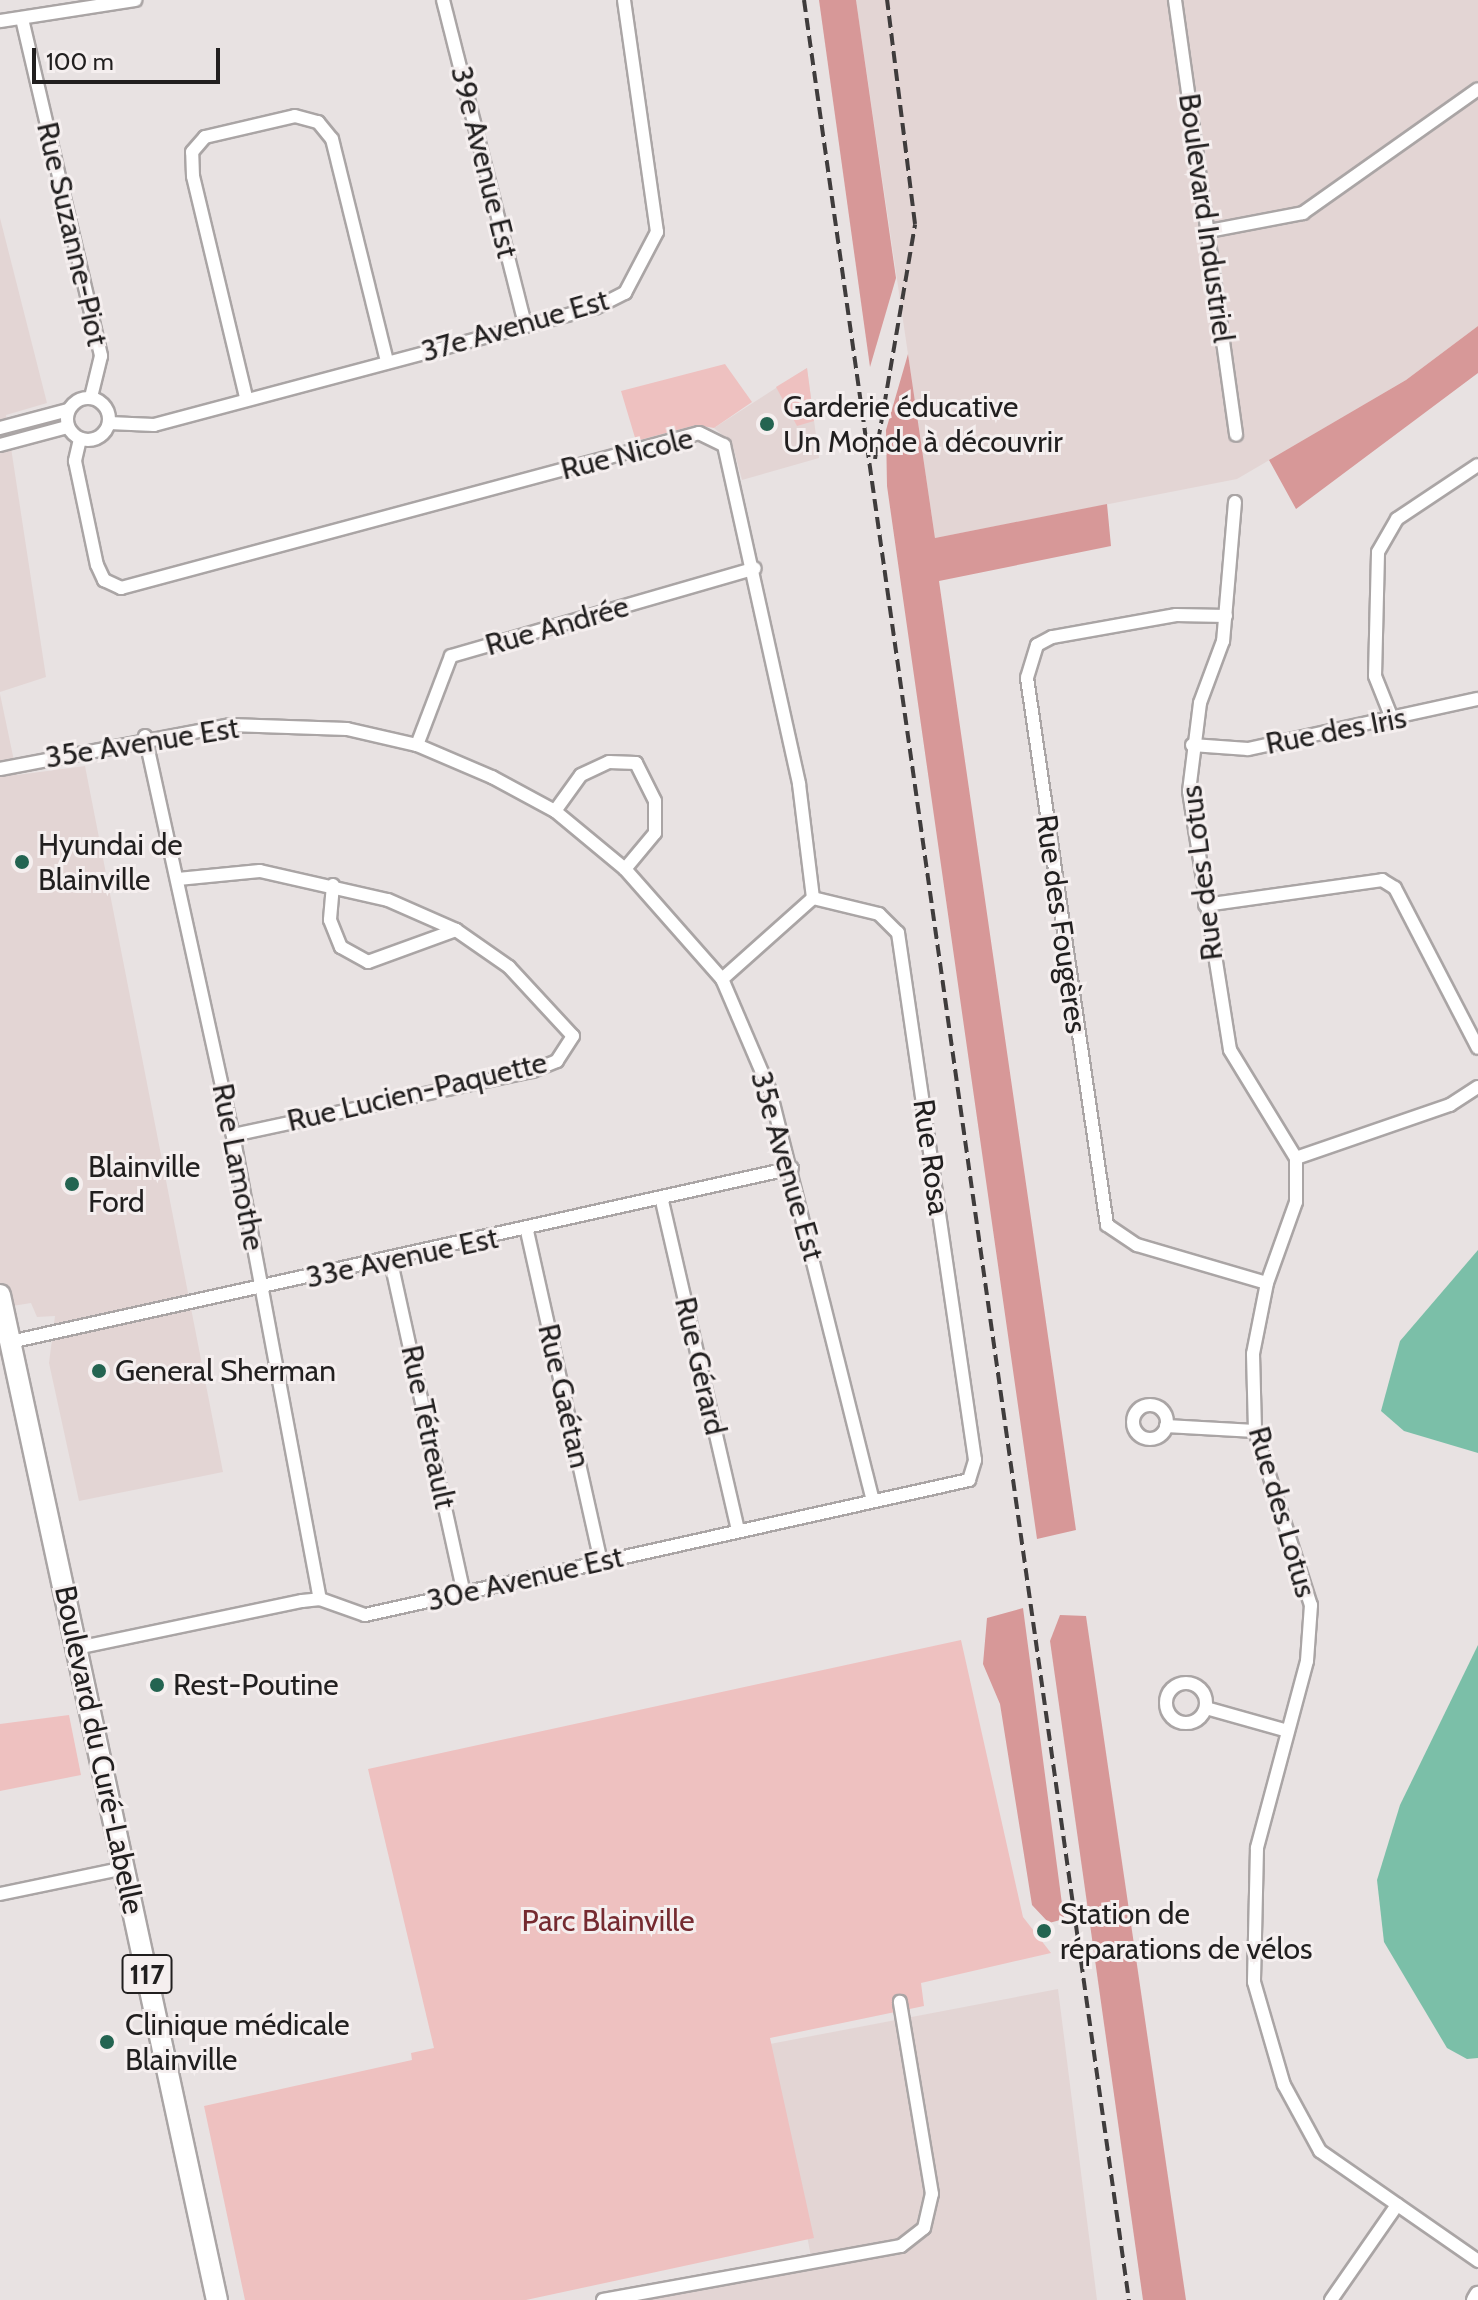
<!DOCTYPE html>
<html>
<head>
<meta charset="utf-8">
<style>
	body { margin:0 }
	#map { position:relative; width:1478px; height:2300px; overflow:hidden; background:#e8e2e2; font-family:Cabin,sans-serif }
	div>[style] { position:absolute }
	.built>* { inset:0; background:#e3d5d4 }
	.green>* { inset:0; background:#eec1c0 }
	.forest>* { inset:0; background:#d79898 }
	.water>* { inset:0; background:#7bbfa8 }
	.roads { filter:drop-shadow(2px 0 #aaa5a5) drop-shadow(-2px 0 #aaa5a5) drop-shadow(0 2px #aaa5a5) drop-shadow(0 -2px #aaa5a5) }
	.minor>* { height:12px; margin:-6px; padding:0 6px; transform-origin:6px; border-radius:6px; background:#fff }
	.minor>.ring { margin:-6px; padding:0; box-sizing:content-box; background:none; border:12px solid #fff; border-radius:50% }
	.tertiary>* { height:16px; margin:-8px; padding:0 8px; transform-origin:8px; border-radius:8px; background:#fff }
	.primary>* { height:20px; margin:-10px; padding:0 10px; transform-origin:10px; border-radius:10px; background:#fff }
	.rail>* { height:4px; margin-top:-2px; transform-origin:0; background:repeating-linear-gradient(90deg,#3f3c3c 0 12px,transparent 0 18px) }
	.dots>* { width:22px; height:22px; translate:-50% -50%; box-sizing:border-box; border:4px solid #f5efef; border-radius:50% }
	span { translate:-50% -50%; white-space:nowrap; text-align:center; line-height:1.15; -webkit-text-stroke:6px #f5efef; paint-order:stroke }
	.shield-label span { padding:2px 6px; background:#f5efef; border:2px solid; border-radius:6px; -webkit-text-stroke-width:0 }
	.shield-label { font-size:28px; color:#211f1f; font-weight:700 }
	.street-label { font-size:30px; color:#211f1f }
	.poi-label { font-size:30px; color:#211f1f }
	.left { translate:0 -50%; text-align:left }
	.park-label { font-size:30px; color:#752a30 }
	.scale { position:absolute; left:32px; top:48px; width:188px; height:36px; box-sizing:border-box; border:4px solid #211f1f; border-top:0; padding-left:10px; font-size:24px; line-height:28px; white-space:nowrap; color:#211f1f; -webkit-text-stroke:6px #f5efef; paint-order:stroke }
</style>
</head>
<body>
<div id="map">
	<div class="built">
		<i style="clip-path:polygon(856px 0,1478px 0,1478px 326px,1406px 380px,1237px 479px,935px 538px)"></i>
		<i style="clip-path:polygon(0 218px,47px 403px,6px 415px,46px 677px,0 692px)"></i>
		<i style="clip-path:polygon(807px 368px,819px 458px,742px 480px,732px 443px,714px 428px)"></i>
		<i style="clip-path:polygon(0 694px,17px 775px,85px 766px,223px 1472px,79px 1501px,49px 1363px,55px 1316px,37px 1317px,31px 1303px,0 1308px)"></i>
		<i style="clip-path:polygon(1058px 1989px,1097px 2300px,630px 2300px,813px 2267px,770px 2044px)"></i>
	</div>
	<div class="green">
		<i style="clip-path:polygon(725px 364px,752px 402px,714px 428px,696px 425px,636px 441px,621px 391px)"></i>
		<i style="clip-path:polygon(807px 368px,814px 421px,797px 426px,776px 387px)"></i>
		<i style="clip-path:polygon(961px 1640px,1023px 1917px,1051px 1953px,921px 1983px,924px 2006px,770px 2038px,814px 2238px,526px 2300px,245px 2300px,204px 2106px,412px 2060px,411px 2053px,434px 2048px,368px 1769px)"></i>
		<i style="clip-path:polygon(69px 1715px,81px 1775px,0 1791px,0 1724px)"></i>
	</div>
	<div class="forest">
		<i style="clip-path:polygon(819px 0,856px 0,896px 278px,870px 367px)"></i>
		<i style="clip-path:polygon(1478px 326px,1478px 373px,1296px 509px,1269px 460px,1406px 380px)"></i>
		<i style="clip-path:polygon(908px 354px,935px 538px,1107px 504px,1111px 546px,939px 581px,1076px 1530px,1037px 1539px,887px 486px,886px 430px)"></i>
		<i style="clip-path:polygon(1023px 1608px,1064px 1919px,1049px 1923px,1032px 1905px,1000px 1704px,983px 1664px,987px 1618px)"></i>
		<i style="clip-path:polygon(1060px 1615px,1086px 1616px,1186px 2300px,1143px 2300px,1050px 1641px)"></i>
	</div>
	<div class="water">
		<i style="clip-path:polygon(1478px 1250px,1478px 1453px,1404px 1431px,1381px 1411px,1400px 1341px)"></i>
		<i style="clip-path:polygon(1478px 1645px,1478px 2058px,1467px 2059px,1447px 2048px,1384px 1942px,1377px 1880px,1400px 1805px)"></i>
	</div>
	<div class="roads">
		<div class="minor">
			<i style="left:443px;top:0;width:334px;rotate:75.8deg"></i>
			<i style="left:1175px;top:0;width:439px;rotate:82deg"></i>
			<i style="left:0;top:21px;width:137px;rotate:-8.8deg"></i>
			<i style="left:23px;top:23px;width:342px;rotate:76.8deg"></i>
			<i style="left:101px;top:356px;width:42px;rotate:103.7deg"></i>
			<i style="left:1209px;top:231px;width:96px;rotate:-10.8deg"></i>
			<i style="left:1303px;top:213px;width:214px;rotate:-35.3deg"></i>
			<i style="left:246px;top:397px;width:227px;rotate:-103.5deg"></i>
			<i style="left:193px;top:176px;width:24px;rotate:-92deg"></i>
			<i style="left:192px;top:152px;width:20px;rotate:-49deg"></i>
			<i style="left:205px;top:137px;width:92px;rotate:-13.1deg"></i>
			<i style="left:295px;top:116px;width:24px;rotate:15deg"></i>
			<i style="left:318px;top:122px;width:22px;rotate:51deg"></i>
			<i style="left:332px;top:139px;width:230px;rotate:76.1deg"></i>
			<i class="ring" style="left:67px;top:398px;width:30px;height:30px"></i>
			<i style="left:109px;top:423px;width:45px;rotate:2.5deg"></i>
			<i style="left:154px;top:425px;width:456px;rotate:-14.9deg"></i>
			<i style="left:595px;top:308px;width:34px;rotate:-27deg"></i>
			<i style="left:625px;top:293px;width:69px;rotate:-62.3deg"></i>
			<i style="left:657px;top:232px;width:234px;rotate:-98.1deg"></i>
			<i style="left:0;top:428px;width:70px;rotate:-14.8deg"></i>
			<i style="left:80px;top:439px;width:23px;rotate:103deg"></i>
			<i style="left:75px;top:461px;width:106px;rotate:78.1deg"></i>
			<i style="left:97px;top:565px;width:17px;rotate:65deg"></i>
			<i style="left:104px;top:580px;width:19px;rotate:25deg"></i>
			<i style="left:121px;top:588px;width:598px;rotate:-15.01deg"></i>
			<i style="left:699px;top:433px;width:28px;rotate:26deg"></i>
			<i style="left:724px;top:445px;width:347px;rotate:77.5deg"></i>
			<i style="left:799px;top:784px;width:115px;rotate:83deg"></i>
			<i style="left:813px;top:898px;width:122px;rotate:138.3deg"></i>
			<i style="left:0;top:445px;width:69px;rotate:-15deg"></i>
			<i style="left:1235px;top:502px;width:140px;rotate:94.9deg"></i>
			<i style="left:1223px;top:641px;width:66px;rotate:110.4deg"></i>
			<i style="left:1200px;top:703px;width:89px;rotate:97.1deg"></i>
			<i style="left:1189px;top:791px;width:262px;rotate:81deg"></i>
			<i style="left:1230px;top:1050px;width:127px;rotate:58.6deg"></i>
			<i style="left:1296px;top:1158px;width:44px;rotate:90deg"></i>
			<i style="left:1296px;top:1202px;width:86px;rotate:109.7deg"></i>
			<i style="left:1267px;top:1283px;width:72px;rotate:101.2deg"></i>
			<i style="left:1253px;top:1354px;width:77px;rotate:88.5deg"></i>
			<i style="left:1255px;top:1431px;width:183px;rotate:72.2deg"></i>
			<i style="left:1311px;top:1605px;width:56px;rotate:94.1deg"></i>
			<i style="left:1307px;top:1661px;width:194px;rotate:105deg"></i>
			<i style="left:1257px;top:1848px;width:134px;rotate:91.3deg"></i>
			<i style="left:1254px;top:1982px;width:107px;rotate:73.8deg"></i>
			<i style="left:1284px;top:2085px;width:75px;rotate:61.4deg"></i>
			<i style="left:1320px;top:2151px;width:193px;rotate:34.8deg"></i>
			<i style="left:1226px;top:616px;width:50px;rotate:-178.9deg"></i>
			<i style="left:1176px;top:615px;width:126px;rotate:169.9deg"></i>
			<i style="left:1052px;top:637px;width:17px;rotate:152deg"></i>
			<i style="left:1037px;top:645px;width:34px;rotate:107deg"></i>
			<i style="left:1027px;top:678px;width:553px;rotate:81.68deg"></i>
			<i style="left:1107px;top:1225px;width:36px;rotate:34deg"></i>
			<i style="left:1137px;top:1245px;width:135px;rotate:16.3deg"></i>
			<i style="left:1393px;top:721px;width:48px;rotate:-111.8deg"></i>
			<i style="left:1375px;top:676px;width:124px;rotate:-88.6deg"></i>
			<i style="left:1378px;top:552px;width:38px;rotate:-60deg"></i>
			<i style="left:1397px;top:519px;width:97px;rotate:-33.7deg"></i>
			<i style="left:145px;top:736px;width:409px;rotate:77.6deg"></i>
			<i style="left:233px;top:1135px;width:472px;rotate:79.4deg"></i>
			<i style="left:417px;top:745px;width:95px;rotate:-69.1deg"></i>
			<i style="left:451px;top:656px;width:316px;rotate:-16.1deg"></i>
			<i style="left:1192px;top:745px;width:56px;rotate:4.1deg"></i>
			<i style="left:1248px;top:749px;width:235px;rotate:-12.3deg"></i>
			<i style="left:0;top:769px;width:234px;rotate:-10.8deg"></i>
			<i style="left:230px;top:725px;width:117px;rotate:2deg"></i>
			<i style="left:347px;top:729px;width:72px;rotate:12.9deg"></i>
			<i style="left:417px;top:745px;width:82px;rotate:23.1deg"></i>
			<i style="left:492px;top:777px;width:72px;rotate:28.4deg"></i>
			<i style="left:555px;top:811px;width:91px;rotate:39.6deg"></i>
			<i style="left:625px;top:869px;width:147px;rotate:48.6deg"></i>
			<i style="left:722px;top:979px;width:122px;rotate:66.8deg"></i>
			<i style="left:770px;top:1091px;width:422px;rotate:75.9deg"></i>
			<i style="left:555px;top:811px;width:44px;rotate:-54.2deg"></i>
			<i style="left:581px;top:775px;width:31px;rotate:-25deg"></i>
			<i style="left:609px;top:762px;width:27px;rotate:2deg"></i>
			<i style="left:636px;top:763px;width:42px;rotate:63.4deg"></i>
			<i style="left:655px;top:801px;width:32px;rotate:90deg"></i>
			<i style="left:655px;top:833px;width:47px;rotate:129.8deg"></i>
			<i style="left:178px;top:879px;width:82px;rotate:-5.6deg"></i>
			<i style="left:260px;top:871px;width:131px;rotate:12.8deg"></i>
			<i style="left:388px;top:900px;width:74px;rotate:23.8deg"></i>
			<i style="left:456px;top:930px;width:65px;rotate:34.9deg"></i>
			<i style="left:509px;top:967px;width:94px;rotate:47.2deg"></i>
			<i style="left:573px;top:1036px;width:30px;rotate:123deg"></i>
			<i style="left:557px;top:1061px;width:27px;rotate:158deg"></i>
			<i style="left:532px;top:1071px;width:306px;rotate:167.9deg"></i>
			<i style="left:333px;top:885px;width:35px;rotate:95deg"></i>
			<i style="left:330px;top:920px;width:29px;rotate:68deg"></i>
			<i style="left:341px;top:947px;width:31px;rotate:29deg"></i>
			<i style="left:368px;top:962px;width:94px;rotate:-20deg"></i>
			<i style="left:1205px;top:905px;width:179px;rotate:-8deg"></i>
			<i style="left:1382px;top:880px;width:15px;rotate:32deg"></i>
			<i style="left:1395px;top:888px;width:180px;rotate:62.6deg"></i>
			<i style="left:1296px;top:1158px;width:163px;rotate:-19deg"></i>
			<i style="left:1450px;top:1105px;width:33px;rotate:-33deg"></i>
			<i style="left:662px;top:1201px;width:338px;rotate:77deg"></i>
			<i style="left:527px;top:1231px;width:338px;rotate:77.4deg"></i>
			<i style="left:391px;top:1262px;width:339px;rotate:77.6deg"></i>
			<i style="left:10px;top:1342px;width:801px;rotate:-12.54deg"></i>
			<i class="ring" style="left:1133px;top:1405px;width:22px;height:22px"></i>
			<i style="left:1166px;top:1426px;width:89px;rotate:3.2deg"></i>
			<i style="left:77px;top:1648px;width:230px;rotate:-11.8deg"></i>
			<i style="left:302px;top:1601px;width:18px;rotate:-6deg"></i>
			<i style="left:320px;top:1599px;width:48px;rotate:19.6deg"></i>
			<i style="left:365px;top:1615px;width:619px;rotate:-12.6deg"></i>
			<i style="left:969px;top:1480px;width:21px;rotate:-73deg"></i>
			<i style="left:975px;top:1460px;width:533px;rotate:-98.31deg"></i>
			<i style="left:898px;top:933px;width:27px;rotate:-135deg"></i>
			<i style="left:879px;top:914px;width:68px;rotate:-166.4deg"></i>
			<i class="ring" style="left:1166px;top:1683px;width:28px;height:28px"></i>
			<i style="left:1206px;top:1708px;width:85px;rotate:15.7deg"></i>
			<i style="left:0;top:1894px;width:127px;rotate:-11.8deg"></i>
			<i style="left:603px;top:2300px;width:303px;rotate:-10.3deg"></i>
			<i style="left:901px;top:2246px;width:29px;rotate:-38deg"></i>
			<i style="left:924px;top:2228px;width:35px;rotate:-77deg"></i>
			<i style="left:932px;top:2194px;width:195px;rotate:-99.5deg"></i>
			<i style="left:1331px;top:2300px;width:116px;rotate:-55.2deg"></i>
		</div>
		<div class="tertiary">
			<i style="left:1475px;top:2300px;width:6px;rotate:-59deg"></i>
		</div>
		<div class="primary">
			<i style="left:0;top:1295px;width:1028px;rotate:77.82deg"></i>
		</div>
	</div>
	<div class="rail">
		<i style="left:804px;top:0;width:2323px;rotate:81.96deg"></i>
		<i style="left:875px;top:459px;width:238px;rotate:-80.3deg"></i>
		<i style="left:915px;top:224px;width:226px;rotate:-97.1deg"></i>
	</div>
	<div class="dots">
		<i style="left:767px;top:424px;background:#246451"></i>
		<i style="left:22px;top:862px;background:#246451"></i>
		<i style="left:72px;top:1184px;background:#246451"></i>
		<i style="left:99px;top:1371px;background:#246451"></i>
		<i style="left:157px;top:1685px;background:#246451"></i>
		<i style="left:1044px;top:1931px;background:#246451"></i>
		<i style="left:107px;top:2042px;background:#246451"></i>
	</div>
	<div class="shield-label">
		<span style="left:147px;top:1974px">117</span>
	</div>
	<div class="street-label">
		<span style="left:484px;top:162px;rotate:76deg">39e Avenue Est</span>
		<span style="left:1206px;top:218px;rotate:82deg">Boulevard Industriel</span>
		<span style="left:72px;top:234px;rotate:77deg">Rue Suzanne-Piot</span>
		<span style="left:515px;top:326px;rotate:-16deg">37e Avenue Est</span>
		<span style="left:627px;top:454px;rotate:-14deg">Rue Nicole</span>
		<span style="left:557px;top:626px;rotate:-16deg">Rue Andrée</span>
		<span style="left:1336px;top:731px;rotate:-11deg">Rue des Iris</span>
		<span style="left:142px;top:743px;rotate:-9deg">35e Avenue Est</span>
		<span style="left:1202px;top:873px;rotate:-97deg">Rue des Lotus</span>
		<span style="left:1061px;top:924px;rotate:82deg">Rue des Fougères</span>
		<span style="left:417px;top:1092px;rotate:-13deg">Rue Lucien-Paquette</span>
		<span style="left:931px;top:1157px;rotate:82deg">Rue Rosa</span>
		<span style="left:787px;top:1166px;rotate:74deg">35e Avenue Est</span>
		<span style="left:238px;top:1167px;rotate:79deg">Rue Lamothe</span>
		<span style="left:402px;top:1258px;rotate:-12deg">33e Avenue Est</span>
		<span style="left:700px;top:1366px;rotate:77deg">Rue Gérard</span>
		<span style="left:564px;top:1396px;rotate:77deg">Rue Gaétan</span>
		<span style="left:428px;top:1427px;rotate:78deg">Rue Tétreault</span>
		<span style="left:1282px;top:1512px;rotate:74deg">Rue des Lotus</span>
		<span style="left:525px;top:1579px;rotate:-13deg">30e Avenue Est</span>
		<span style="left:99px;top:1750px;rotate:78deg">Boulevard du Curé-Labelle</span>
	</div>
	<div class="poi-label">
		<span class="left" style="left:783px;top:424px">Garderie éducative<br>Un Monde à découvrir</span>
		<span class="left" style="left:38px;top:862px">Hyundai de<br>Blainville</span>
		<span class="left" style="left:88px;top:1184px">Blainville<br>Ford</span>
		<span class="left" style="left:115px;top:1371px">General Sherman</span>
		<span class="left" style="left:173px;top:1685px">Rest-Poutine</span>
		<span class="left" style="left:1060px;top:1931px">Station de<br>réparations de vélos</span>
		<span class="left" style="left:125px;top:2042px">Clinique médicale<br>Blainville</span>
	</div>
	<div class="park-label">
		<span style="left:608px;top:1921px">Parc Blainville</span>
	</div>
	<div class="scale">100 m</div>
</div>
</body>
</html>
